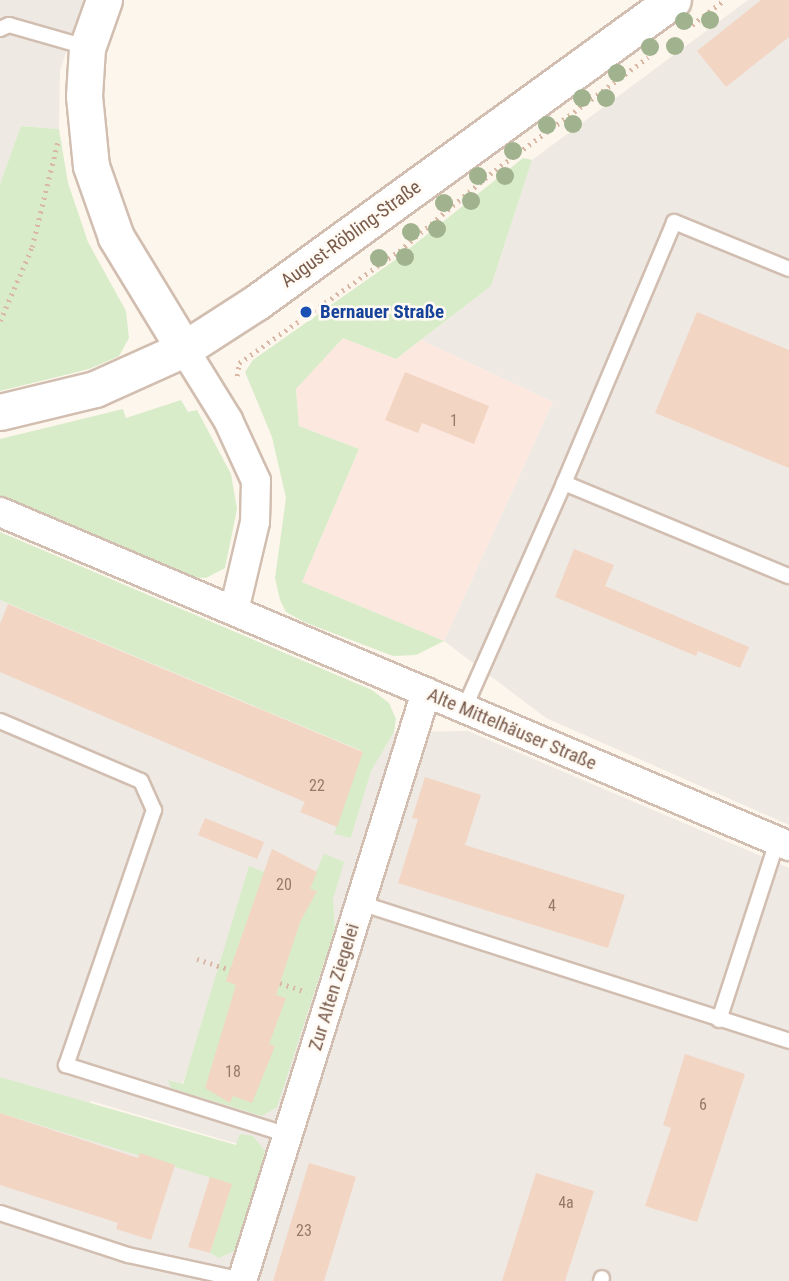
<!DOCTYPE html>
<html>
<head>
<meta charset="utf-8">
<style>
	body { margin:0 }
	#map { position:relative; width:789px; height:1281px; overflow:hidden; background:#fdf6ec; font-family:"Roboto Condensed",sans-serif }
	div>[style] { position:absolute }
	.commercial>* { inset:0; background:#fde8e0 }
	.industrial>* { inset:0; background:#efe9e4 }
	.green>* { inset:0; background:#d8ecc9 }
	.building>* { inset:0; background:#f3d5c3 }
	.path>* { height:4.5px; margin-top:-2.25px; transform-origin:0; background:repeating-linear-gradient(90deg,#d9b8a5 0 2px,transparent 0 7px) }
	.roads { filter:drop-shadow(2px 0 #d1beb0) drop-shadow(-2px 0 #d1beb0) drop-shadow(0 2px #d1beb0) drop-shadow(0 -2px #d1beb0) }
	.service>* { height:14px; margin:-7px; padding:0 7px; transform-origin:7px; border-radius:7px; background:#fff }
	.minor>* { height:28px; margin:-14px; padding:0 14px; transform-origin:14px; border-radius:14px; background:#fff }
	.tertiary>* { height:35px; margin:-17.5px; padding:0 17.5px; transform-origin:17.5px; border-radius:17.5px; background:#fff }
	.trees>* { width:18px; height:18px; margin:-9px; border-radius:50%; background:#a0b28e }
	.dots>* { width:19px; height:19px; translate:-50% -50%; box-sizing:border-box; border:4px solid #fffaf3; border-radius:50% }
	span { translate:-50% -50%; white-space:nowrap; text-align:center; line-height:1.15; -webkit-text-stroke:5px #fffaf3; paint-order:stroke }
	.number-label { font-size:16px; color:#987a6a }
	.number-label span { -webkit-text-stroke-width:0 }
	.street-label { font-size:19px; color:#7a5c4d }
	.transit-label { font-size:19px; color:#164399; font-weight:700 }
	.left { translate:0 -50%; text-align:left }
</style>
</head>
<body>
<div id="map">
	<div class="commercial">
		<i style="clip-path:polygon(343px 338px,396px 359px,421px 340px,553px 402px,444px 641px,302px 582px,359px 449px,299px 426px,296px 388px)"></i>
	</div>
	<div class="industrial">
		<i style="clip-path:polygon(0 0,83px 0,60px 71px,59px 129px,21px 126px,0 184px)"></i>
		<i style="clip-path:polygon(748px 0,789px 0,789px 825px,546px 718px,444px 641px,553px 402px,421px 340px,491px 286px,532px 160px)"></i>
		<i style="clip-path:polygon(evenodd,0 600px,363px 752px,337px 827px,351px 838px,371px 770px,394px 732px,468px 731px,789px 868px,789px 1281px,0 1281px,0 1113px,232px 1184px,210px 1253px,219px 1258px,239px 1249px,265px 1152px,91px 1101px,88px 1105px,0 1077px,0 600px,264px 872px,317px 872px,333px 899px,335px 928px,262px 1116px,169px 1080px,182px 1084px,264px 872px)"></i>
	</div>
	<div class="green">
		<i style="clip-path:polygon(21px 126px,59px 129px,68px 183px,88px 242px,126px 311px,129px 338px,119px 356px,89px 369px,0 391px,0 184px)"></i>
		<i style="clip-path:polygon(523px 158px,532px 160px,491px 286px,396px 359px,343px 338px,296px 389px,299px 426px,359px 449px,302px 582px,444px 641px,416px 655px,393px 656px,304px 622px,286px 612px,280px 600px,275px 578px,286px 498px,272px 437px,245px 372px,253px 360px,395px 260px)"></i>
		<i style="clip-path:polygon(181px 400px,188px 412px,197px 410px,231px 474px,237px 509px,225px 568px,206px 578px,186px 577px,0 501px,0 439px,123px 409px,126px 418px)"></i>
		<i style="clip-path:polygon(0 532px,372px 690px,389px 703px,396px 719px,394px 732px,371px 771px,351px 838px,334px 834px,362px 751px,0 600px)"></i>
		<i style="clip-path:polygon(324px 854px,344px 862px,333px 899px,335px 928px,277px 1107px,262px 1116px,171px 1088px,168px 1080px,183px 1084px,249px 866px,264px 872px,269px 858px,316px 872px)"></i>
		<i style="clip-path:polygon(0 1077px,236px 1145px,240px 1134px,253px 1136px,265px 1151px,239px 1249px,219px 1258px,210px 1253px,231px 1184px,0 1113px)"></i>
	</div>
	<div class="building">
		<i style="clip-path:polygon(761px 0,789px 0,789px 37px,726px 87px,697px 51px)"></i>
		<i style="clip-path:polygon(697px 312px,789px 350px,789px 468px,655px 413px)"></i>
		<i style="clip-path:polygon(405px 372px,489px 406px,474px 444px,422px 423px,418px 433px,385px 420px)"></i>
		<i style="clip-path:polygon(574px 549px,614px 565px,605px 586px,749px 647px,740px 668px,698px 651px,696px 656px,555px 597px)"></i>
		<i style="clip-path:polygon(8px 604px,363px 752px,337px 827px,300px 812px,305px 802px,0 672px,0 624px)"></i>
		<i style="clip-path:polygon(425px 777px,481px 795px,465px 845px,625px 895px,608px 948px,398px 883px,418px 819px,412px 818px)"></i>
		<i style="clip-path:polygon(205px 818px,264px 842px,257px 859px,198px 835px)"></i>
		<i style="clip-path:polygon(272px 849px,317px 872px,310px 889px,317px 891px,300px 922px,276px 995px,286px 998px,269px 1044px,275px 1046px,252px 1103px,233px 1096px,230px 1103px,205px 1088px,236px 985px,226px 981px)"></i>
		<i style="clip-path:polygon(685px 1054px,745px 1074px,697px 1222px,645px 1206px,671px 1128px,663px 1125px)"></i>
		<i style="clip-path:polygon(0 1113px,138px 1158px,140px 1153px,175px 1165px,151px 1240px,116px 1229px,118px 1223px,0 1185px)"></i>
		<i style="clip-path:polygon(309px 1163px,356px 1177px,324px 1281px,273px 1281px)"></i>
		<i style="clip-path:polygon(536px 1173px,594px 1191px,565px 1281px,502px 1281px)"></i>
		<i style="clip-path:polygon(210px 1177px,232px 1184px,210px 1253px,188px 1247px)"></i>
	</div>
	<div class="path">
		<i style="left:692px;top:25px;width:41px;rotate:-38deg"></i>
		<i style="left:0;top:321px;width:81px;rotate:-66.6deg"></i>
		<i style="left:32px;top:247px;width:110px;rotate:-76.3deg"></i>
		<i style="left:237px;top:376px;width:13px;rotate:-81deg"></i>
		<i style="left:239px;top:363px;width:195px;rotate:-35deg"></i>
		<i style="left:399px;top:251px;width:126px;rotate:-40.2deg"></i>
		<i style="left:495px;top:170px;width:190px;rotate:-36.4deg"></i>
		<i style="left:197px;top:959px;width:35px;rotate:18deg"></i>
		<i style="left:280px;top:983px;width:28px;rotate:19deg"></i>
	</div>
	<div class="roads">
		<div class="service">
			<i style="left:0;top:29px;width:10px;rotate:-24deg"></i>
			<i style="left:9px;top:25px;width:80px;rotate:15.9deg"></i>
			<i style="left:564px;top:483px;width:283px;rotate:-67.1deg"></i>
			<i style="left:674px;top:222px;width:124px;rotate:22.2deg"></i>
			<i style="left:464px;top:709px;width:247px;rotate:-66.1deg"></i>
			<i style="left:564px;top:483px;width:243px;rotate:22.5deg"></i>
			<i style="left:0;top:721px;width:153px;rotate:23.1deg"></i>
			<i style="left:141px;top:781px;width:32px;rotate:66deg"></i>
			<i style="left:154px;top:810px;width:270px;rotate:109deg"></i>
			<i style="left:66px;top:1065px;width:233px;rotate:17.5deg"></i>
			<i style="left:360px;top:903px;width:451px;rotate:17.8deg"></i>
			<i style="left:719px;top:1020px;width:188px;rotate:-72deg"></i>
			<i style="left:0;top:1213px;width:135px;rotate:18.2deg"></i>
			<i style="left:128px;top:1255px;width:118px;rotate:12.3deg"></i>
			<i style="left:601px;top:1281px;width:3px;rotate:-72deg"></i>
		</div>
		<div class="minor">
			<i style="left:184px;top:349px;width:84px;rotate:58.2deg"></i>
			<i style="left:228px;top:420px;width:67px;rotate:65.3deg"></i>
			<i style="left:256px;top:481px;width:41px;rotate:91.4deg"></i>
			<i style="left:255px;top:522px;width:91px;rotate:103.3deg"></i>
			<i style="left:0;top:512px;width:857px;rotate:22.94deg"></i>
			<i style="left:242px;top:1281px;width:617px;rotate:-72.65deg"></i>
		</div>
		<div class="tertiary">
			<i style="left:104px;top:0;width:51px;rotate:109.5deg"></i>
			<i style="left:87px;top:48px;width:48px;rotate:93.6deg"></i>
			<i style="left:84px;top:96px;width:70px;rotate:84.3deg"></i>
			<i style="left:91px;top:166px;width:75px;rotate:70.6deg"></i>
			<i style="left:116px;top:237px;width:131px;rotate:58.7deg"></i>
			<i style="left:0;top:412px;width:98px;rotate:-13.6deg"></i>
			<i style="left:95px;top:389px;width:98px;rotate:-24.2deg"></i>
			<i style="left:184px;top:349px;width:87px;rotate:-32.8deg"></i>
			<i style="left:257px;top:302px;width:514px;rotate:-35.98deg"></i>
		</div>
	</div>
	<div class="trees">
		<i style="left:710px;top:20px"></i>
		<i style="left:684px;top:21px"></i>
		<i style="left:675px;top:46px"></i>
		<i style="left:650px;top:47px"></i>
		<i style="left:617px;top:73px"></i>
		<i style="left:582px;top:98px"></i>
		<i style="left:606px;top:98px"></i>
		<i style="left:573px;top:124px"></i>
		<i style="left:547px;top:125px"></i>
		<i style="left:513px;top:151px"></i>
		<i style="left:478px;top:176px"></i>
		<i style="left:505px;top:176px"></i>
		<i style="left:471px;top:201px"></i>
		<i style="left:444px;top:203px"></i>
		<i style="left:437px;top:229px"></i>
		<i style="left:411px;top:232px"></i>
		<i style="left:405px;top:257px"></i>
		<i style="left:379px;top:258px"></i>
	</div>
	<div class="dots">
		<i style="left:306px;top:312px;background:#1a4fb4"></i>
	</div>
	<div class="number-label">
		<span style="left:454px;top:421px">1</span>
		<span style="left:317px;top:786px">22</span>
		<span style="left:284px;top:885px">20</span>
		<span style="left:552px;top:906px">4</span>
		<span style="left:233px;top:1072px">18</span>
		<span style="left:703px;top:1105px">6</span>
		<span style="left:566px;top:1203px">4a</span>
		<span style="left:304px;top:1231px">23</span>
	</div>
	<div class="street-label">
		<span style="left:351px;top:234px;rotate:-36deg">August-Röbling-Straße</span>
		<span style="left:512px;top:729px;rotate:23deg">Alte Mittelhäuser Straße</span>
		<span style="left:334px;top:987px;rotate:-73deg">Zur Alten Ziegelei</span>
	</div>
	<div class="transit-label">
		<span class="left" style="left:320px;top:312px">Bernauer Straße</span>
	</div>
</div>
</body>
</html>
